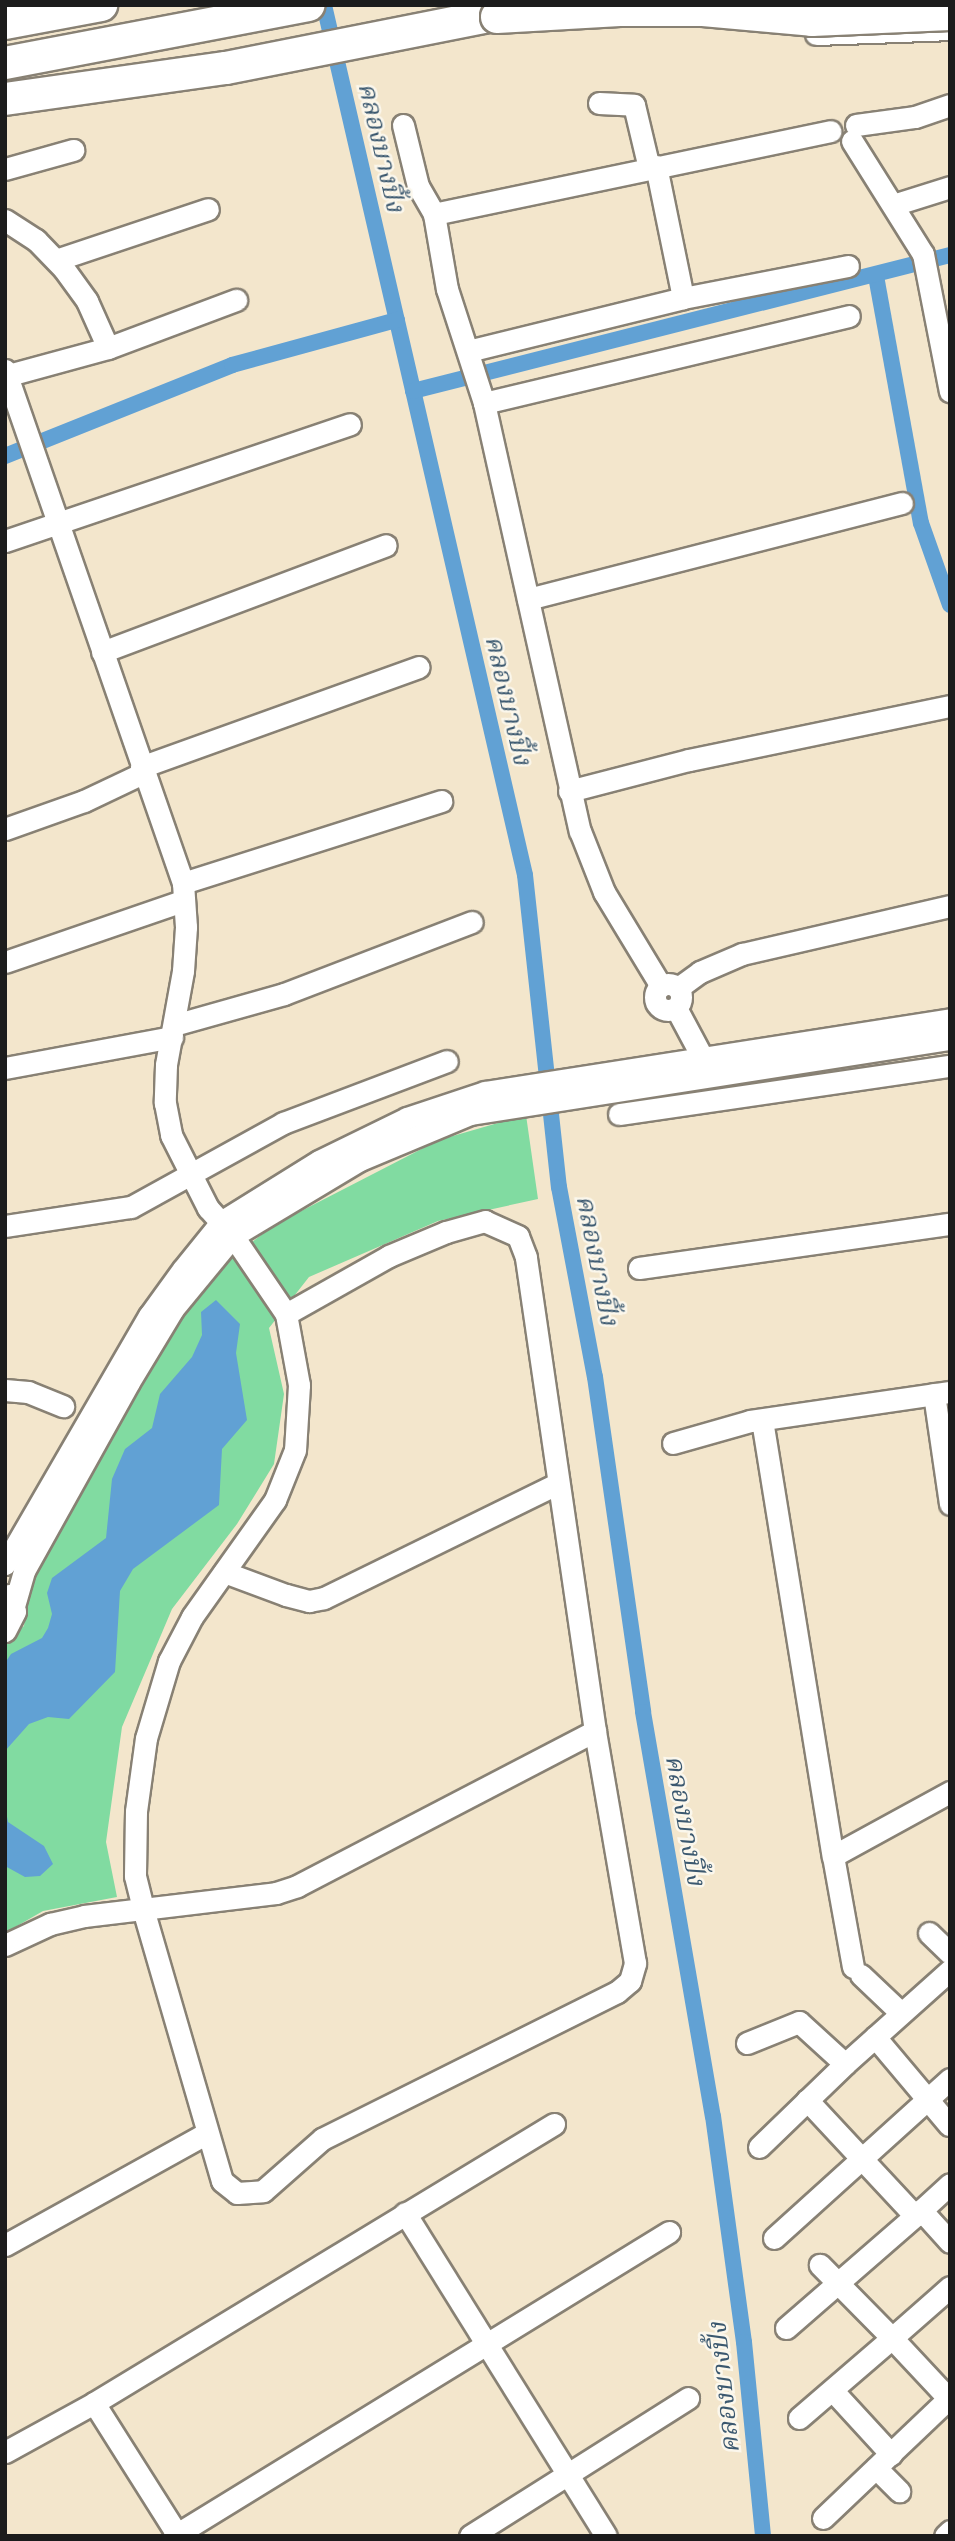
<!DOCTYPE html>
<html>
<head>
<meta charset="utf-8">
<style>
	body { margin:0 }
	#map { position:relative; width:955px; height:2541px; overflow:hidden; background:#f3e6cc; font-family:"Gentium Book Plus","Noto Serif Thai",serif }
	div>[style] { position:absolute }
	.green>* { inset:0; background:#81dba1 }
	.water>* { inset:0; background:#61a1d4 }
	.canal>* { height:16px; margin:-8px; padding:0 8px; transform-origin:8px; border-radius:8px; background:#61a1d4 }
	.roads { filter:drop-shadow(2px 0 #888174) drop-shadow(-2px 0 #888174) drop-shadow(0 2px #888174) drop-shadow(0 -2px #888174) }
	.minor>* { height:21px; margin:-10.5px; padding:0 10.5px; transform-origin:10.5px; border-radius:10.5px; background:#fff }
	.minor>.ring { margin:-10.5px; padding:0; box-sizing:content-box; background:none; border:21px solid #fff; border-radius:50% }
	.highway>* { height:32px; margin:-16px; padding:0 16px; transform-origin:16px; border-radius:16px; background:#fff }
	.bridges { filter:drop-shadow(2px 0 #888174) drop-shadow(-2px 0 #888174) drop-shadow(0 2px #888174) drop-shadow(0 -2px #888174) }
	.highway-bridge>* { height:32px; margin:-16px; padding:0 16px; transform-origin:16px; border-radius:16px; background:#fff }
	span { translate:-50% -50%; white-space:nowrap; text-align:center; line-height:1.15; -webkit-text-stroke:5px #fbf7ec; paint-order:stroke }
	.water-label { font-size:26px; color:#3b586f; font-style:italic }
	.frame { position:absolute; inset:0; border:7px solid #1c1c1c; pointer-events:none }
</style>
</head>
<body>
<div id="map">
	<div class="green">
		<i style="clip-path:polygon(526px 1115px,538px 1199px,438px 1221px,309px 1277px,269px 1328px,284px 1394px,274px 1464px,237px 1524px,172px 1609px,122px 1727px,106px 1842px,117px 1897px,43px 1911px,5px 1933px,5px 1640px,24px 1626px,28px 1583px,187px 1307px,229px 1260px,274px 1225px,439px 1140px)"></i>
	</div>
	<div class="water">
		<i style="clip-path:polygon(216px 1300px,240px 1324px,236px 1353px,247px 1420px,222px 1449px,219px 1505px,133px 1569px,120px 1591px,115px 1672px,69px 1719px,48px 1717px,29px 1724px,5px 1751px,5px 1663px,11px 1654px,42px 1638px,48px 1628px,52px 1614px,47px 1593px,52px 1578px,106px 1538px,112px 1479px,125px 1449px,152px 1428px,160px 1394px,192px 1357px,202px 1335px,201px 1312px)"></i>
		<i style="clip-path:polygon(5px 1806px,8px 1822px,44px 1846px,53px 1864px,40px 1876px,25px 1877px,5px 1866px)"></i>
	</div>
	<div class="canal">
		<i style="left:324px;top:5px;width:893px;rotate:76.99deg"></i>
		<i style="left:525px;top:875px;width:314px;rotate:83.8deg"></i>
		<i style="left:559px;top:1187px;width:193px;rotate:79.3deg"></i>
		<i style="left:595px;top:1377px;width:338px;rotate:81.8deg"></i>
		<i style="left:643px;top:1712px;width:410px;rotate:80.2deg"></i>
		<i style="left:713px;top:2116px;width:228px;rotate:82.2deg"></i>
		<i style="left:744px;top:2342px;width:195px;rotate:84.4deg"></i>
		<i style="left:876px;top:276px;width:251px;rotate:79.7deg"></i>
		<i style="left:921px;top:523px;width:87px;rotate:70.5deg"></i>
		<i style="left:413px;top:391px;width:554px;rotate:-14.21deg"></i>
		<i style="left:5px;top:456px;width:245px;rotate:-21.8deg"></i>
		<i style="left:232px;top:365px;width:171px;rotate:-15.3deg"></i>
	</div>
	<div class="roads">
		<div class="minor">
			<i style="left:816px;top:34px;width:134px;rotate:-2.1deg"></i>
			<i style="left:599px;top:103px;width:35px;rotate:3deg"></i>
			<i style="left:634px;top:105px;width:65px;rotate:76.6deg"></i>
			<i style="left:403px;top:125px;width:63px;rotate:76.2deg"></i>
			<i style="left:418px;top:186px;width:32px;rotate:60deg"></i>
			<i style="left:434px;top:214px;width:76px;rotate:80.2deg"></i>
			<i style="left:447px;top:289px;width:120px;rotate:72deg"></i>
			<i style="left:484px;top:403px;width:439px;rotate:77.4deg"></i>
			<i style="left:580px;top:831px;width:66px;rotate:68.5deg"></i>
			<i style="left:604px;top:892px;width:110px;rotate:58.8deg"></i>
			<i style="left:856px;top:125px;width:60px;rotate:-7.7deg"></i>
			<i style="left:915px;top:117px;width:37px;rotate:-19deg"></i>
			<i style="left:852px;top:141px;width:133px;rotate:57.9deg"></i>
			<i style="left:923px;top:254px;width:140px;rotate:78.9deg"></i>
			<i style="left:656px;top:166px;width:135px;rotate:78.4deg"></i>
			<i style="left:5px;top:169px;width:71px;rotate:-15.6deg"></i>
			<i style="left:893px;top:205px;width:60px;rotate:-17.5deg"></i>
			<i style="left:434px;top:214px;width:405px;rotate:-11.8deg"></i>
			<i style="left:5px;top:220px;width:37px;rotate:33deg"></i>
			<i style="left:36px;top:240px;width:40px;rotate:46deg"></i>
			<i style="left:64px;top:269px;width:39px;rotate:54deg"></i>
			<i style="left:87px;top:301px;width:51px;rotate:65.9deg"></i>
			<i style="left:56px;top:260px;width:160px;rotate:-18.5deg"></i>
			<i style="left:468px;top:351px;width:221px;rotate:-13.8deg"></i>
			<i style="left:683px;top:298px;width:168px;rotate:-11deg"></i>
			<i style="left:5px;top:370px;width:543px;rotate:70.86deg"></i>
			<i style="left:183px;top:883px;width:44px;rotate:86.1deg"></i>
			<i style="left:186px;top:927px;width:44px;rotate:93.9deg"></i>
			<i style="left:183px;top:971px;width:96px;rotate:100.3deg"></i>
			<i style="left:166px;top:1065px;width:38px;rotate:92deg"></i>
			<i style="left:165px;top:1103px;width:33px;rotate:79deg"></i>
			<i style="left:171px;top:1135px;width:82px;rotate:63.1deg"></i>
			<i style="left:208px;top:1208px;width:38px;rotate:48deg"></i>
			<i style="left:233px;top:1236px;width:94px;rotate:55.8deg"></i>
			<i style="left:286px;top:1314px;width:72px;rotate:79.6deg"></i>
			<i style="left:299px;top:1385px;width:65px;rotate:93.5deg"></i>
			<i style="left:295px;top:1450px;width:54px;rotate:111.8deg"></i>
			<i style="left:275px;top:1500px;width:143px;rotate:125.4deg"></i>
			<i style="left:192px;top:1617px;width:50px;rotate:117.6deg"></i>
			<i style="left:169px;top:1661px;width:80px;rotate:106.6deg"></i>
			<i style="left:146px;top:1738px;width:74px;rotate:97.8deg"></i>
			<i style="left:136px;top:1811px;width:65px;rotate:90.9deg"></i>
			<i style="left:135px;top:1876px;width:34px;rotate:76deg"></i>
			<i style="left:143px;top:1909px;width:283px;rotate:73.8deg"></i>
			<i style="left:222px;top:2181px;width:19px;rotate:39deg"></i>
			<i style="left:237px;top:2193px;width:26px;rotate:-4deg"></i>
			<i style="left:263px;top:2191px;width:79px;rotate:-41.4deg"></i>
			<i style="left:322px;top:2139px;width:330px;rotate:-26.5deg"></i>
			<i style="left:617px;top:1992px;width:17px;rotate:-40deg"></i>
			<i style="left:630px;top:1981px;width:19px;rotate:-74deg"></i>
			<i style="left:635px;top:1963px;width:235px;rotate:-99.8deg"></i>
			<i style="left:595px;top:1731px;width:479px;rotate:-98.3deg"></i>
			<i style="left:526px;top:1257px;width:22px;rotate:-111deg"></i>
			<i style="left:518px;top:1236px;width:36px;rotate:-156deg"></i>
			<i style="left:485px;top:1221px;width:41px;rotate:164.2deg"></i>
			<i style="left:446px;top:1232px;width:62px;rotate:157.2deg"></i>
			<i style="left:389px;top:1256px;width:118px;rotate:150.6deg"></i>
			<i style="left:5px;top:376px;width:107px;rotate:-15.2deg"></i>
			<i style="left:108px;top:348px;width:137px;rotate:-20.6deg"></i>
			<i style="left:484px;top:403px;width:375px;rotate:-13.4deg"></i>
			<i style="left:5px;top:541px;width:364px;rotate:-18.7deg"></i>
			<i style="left:528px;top:599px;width:386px;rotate:-14.4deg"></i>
			<i style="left:102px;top:652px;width:303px;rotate:-20.6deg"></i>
			<i style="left:141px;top:767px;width:295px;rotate:-19.8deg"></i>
			<i style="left:569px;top:791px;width:124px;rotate:-14.5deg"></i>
			<i style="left:689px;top:760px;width:267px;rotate:-11.7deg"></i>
			<i style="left:5px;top:829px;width:84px;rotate:-19.5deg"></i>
			<i style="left:84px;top:801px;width:65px;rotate:-25.4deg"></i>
			<i style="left:183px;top:883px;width:271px;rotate:-17.6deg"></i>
			<i style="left:5px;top:962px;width:187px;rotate:-19deg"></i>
			<i class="ring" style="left:655px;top:984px;width:5px;height:5px"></i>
			<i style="left:678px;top:988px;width:27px;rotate:-36deg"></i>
			<i style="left:700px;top:972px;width:46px;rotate:-23.2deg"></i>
			<i style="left:742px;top:954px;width:213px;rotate:-13deg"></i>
			<i style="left:676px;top:1008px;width:68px;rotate:61.9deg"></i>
			<i style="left:174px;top:1025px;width:114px;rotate:-15.7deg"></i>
			<i style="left:284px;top:994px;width:201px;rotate:-21deg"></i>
			<i style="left:5px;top:1068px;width:170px;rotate:-10.5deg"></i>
			<i style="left:619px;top:1114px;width:334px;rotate:-8.3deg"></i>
			<i style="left:5px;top:1226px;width:127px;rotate:-8.6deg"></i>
			<i style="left:131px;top:1207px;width:174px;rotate:-28.9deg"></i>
			<i style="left:283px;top:1123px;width:175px;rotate:-20.7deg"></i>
			<i style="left:639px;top:1268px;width:314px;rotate:-8.1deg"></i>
			<i style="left:5px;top:1390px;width:23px;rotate:5deg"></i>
			<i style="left:28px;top:1392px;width:38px;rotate:22deg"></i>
			<i style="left:934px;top:1394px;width:111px;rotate:81.7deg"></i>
			<i style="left:762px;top:1420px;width:442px;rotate:80.8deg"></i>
			<i style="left:673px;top:1443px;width:80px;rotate:-15.9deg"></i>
			<i style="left:750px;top:1421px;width:202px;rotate:-8.3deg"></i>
			<i style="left:5px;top:1564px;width:287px;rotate:-59.9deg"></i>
			<i style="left:149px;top:1316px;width:58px;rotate:-54.1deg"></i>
			<i style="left:183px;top:1269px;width:60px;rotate:-51deg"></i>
			<i style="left:221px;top:1222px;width:115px;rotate:-31.9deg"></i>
			<i style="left:319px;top:1161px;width:98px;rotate:-26deg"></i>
			<i style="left:407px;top:1118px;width:82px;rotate:-18.4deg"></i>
			<i style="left:485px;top:1092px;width:471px;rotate:-8.9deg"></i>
			<i style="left:224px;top:1572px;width:66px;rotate:20.4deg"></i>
			<i style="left:286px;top:1595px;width:24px;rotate:15deg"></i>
			<i style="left:309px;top:1601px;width:15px;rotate:-11deg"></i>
			<i style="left:324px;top:1598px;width:259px;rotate:-26.1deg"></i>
			<i style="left:14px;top:1606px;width:36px;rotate:-74deg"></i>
			<i style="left:24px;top:1571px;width:216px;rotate:-60.9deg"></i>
			<i style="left:129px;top:1382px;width:85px;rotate:-58.9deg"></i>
			<i style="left:173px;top:1309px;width:94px;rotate:-50.6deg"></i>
			<i style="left:233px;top:1236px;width:148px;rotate:-30.9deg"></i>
			<i style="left:360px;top:1160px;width:119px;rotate:-22.7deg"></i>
			<i style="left:470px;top:1114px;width:486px;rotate:-8.9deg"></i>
			<i style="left:5px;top:1631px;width:22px;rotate:-63deg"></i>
			<i style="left:15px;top:1611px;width:17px;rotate:-111deg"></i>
			<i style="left:929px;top:1933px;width:29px;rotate:44deg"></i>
			<i style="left:5px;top:1945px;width:50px;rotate:-25deg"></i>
			<i style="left:50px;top:1924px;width:35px;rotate:-13deg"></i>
			<i style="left:84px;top:1916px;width:193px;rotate:-6.8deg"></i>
			<i style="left:276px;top:1893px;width:22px;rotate:-18deg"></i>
			<i style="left:297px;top:1886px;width:336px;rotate:-27.5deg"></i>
			<i style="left:853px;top:1967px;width:113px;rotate:-100.2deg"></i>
			<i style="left:833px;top:1856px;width:133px;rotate:-28.7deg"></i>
			<i style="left:861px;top:1975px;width:55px;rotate:43.5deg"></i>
			<i style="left:875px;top:2037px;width:115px;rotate:49.9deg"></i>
			<i style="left:747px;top:2043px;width:56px;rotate:-22deg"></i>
			<i style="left:799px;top:2022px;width:62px;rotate:42.4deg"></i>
			<i style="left:845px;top:2064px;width:141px;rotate:-41.8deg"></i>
			<i style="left:807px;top:2100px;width:158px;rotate:47deg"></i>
			<i style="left:915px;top:2216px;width:47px;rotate:-42.4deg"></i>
			<i style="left:759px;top:2147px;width:120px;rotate:-44deg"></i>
			<i style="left:921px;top:2210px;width:43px;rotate:47.8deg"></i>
			<i style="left:405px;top:2213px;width:380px;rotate:58.1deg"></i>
			<i style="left:774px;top:2238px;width:237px;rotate:-42.1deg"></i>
			<i style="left:5px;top:2245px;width:231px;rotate:-29deg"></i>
			<i style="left:950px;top:2287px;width:77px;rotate:138.7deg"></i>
			<i style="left:892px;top:2338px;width:85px;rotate:46.9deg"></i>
			<i style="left:786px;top:2328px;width:171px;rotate:-41deg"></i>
			<i style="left:833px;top:2391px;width:86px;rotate:47.4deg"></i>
			<i style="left:94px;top:2403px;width:157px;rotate:57.7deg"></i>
			<i style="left:799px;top:2418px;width:123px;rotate:-40.7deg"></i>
			<i style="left:892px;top:2338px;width:103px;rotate:-134.6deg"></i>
			<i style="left:5px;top:2452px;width:102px;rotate:-28.8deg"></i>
			<i style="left:94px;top:2403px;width:538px;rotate:-31.24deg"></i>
			<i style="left:876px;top:2468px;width:33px;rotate:45deg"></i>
			<i style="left:823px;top:2518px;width:175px;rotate:-43.6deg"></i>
			<i style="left:174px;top:2536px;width:581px;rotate:-31.56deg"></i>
			<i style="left:470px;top:2536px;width:258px;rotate:-32.3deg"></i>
			<i style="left:945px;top:2536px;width:7px;rotate:-45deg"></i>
		</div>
		<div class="highway">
			<i style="left:5px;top:23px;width:98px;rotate:-10.6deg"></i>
			<i style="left:5px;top:63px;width:309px;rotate:-10.8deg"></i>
			<i style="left:5px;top:99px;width:223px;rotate:-8deg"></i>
			<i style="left:226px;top:68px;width:304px;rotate:-11.2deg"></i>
		</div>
	</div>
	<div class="bridges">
		<div class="highway-bridge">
			<i style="left:497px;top:17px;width:123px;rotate:-3.3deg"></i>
			<i style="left:620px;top:10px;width:83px"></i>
			<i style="left:703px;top:10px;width:109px;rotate:5.2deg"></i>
			<i style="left:812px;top:20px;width:138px;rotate:-2.5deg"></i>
		</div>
	</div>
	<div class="water-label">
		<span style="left:382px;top:147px;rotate:77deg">คลองบางปิ้ง</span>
		<span style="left:509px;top:700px;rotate:77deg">คลองบางปิ้ง</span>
		<span style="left:598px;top:1260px;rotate:79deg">คลองบางปิ้ง</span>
		<span style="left:686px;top:1820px;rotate:80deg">คลองบางปิ้ง</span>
		<span style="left:723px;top:2388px;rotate:-96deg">คลองบางปิ้ง</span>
	</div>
	<div class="frame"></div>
</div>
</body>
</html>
